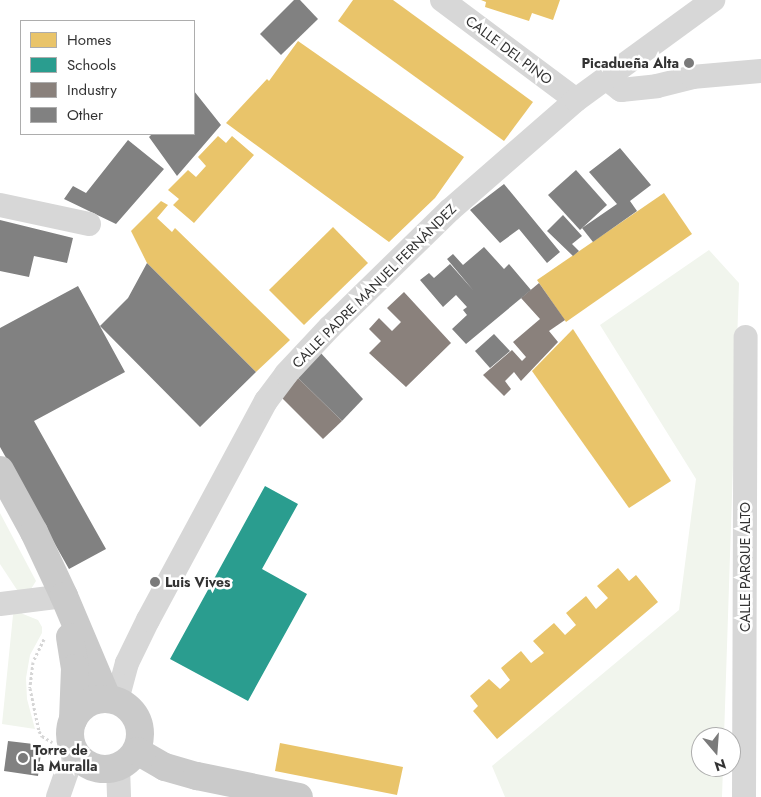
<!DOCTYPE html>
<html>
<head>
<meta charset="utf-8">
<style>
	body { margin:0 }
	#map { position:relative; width:761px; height:797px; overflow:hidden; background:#fff; font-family:Jost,sans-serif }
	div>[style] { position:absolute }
	.green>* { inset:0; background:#f1f5ed }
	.homes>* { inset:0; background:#e9c46a }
	.schools>* { inset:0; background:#2a9d8f }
	.industry>* { inset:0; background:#8a817c }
	.building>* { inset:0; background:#818181 }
	.path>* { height:3px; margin-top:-1.5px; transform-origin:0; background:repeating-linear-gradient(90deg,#d6d6d6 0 2.5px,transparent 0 5px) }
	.minor>* { height:24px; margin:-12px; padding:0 12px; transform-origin:12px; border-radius:12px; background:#d7d7d7 }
	.major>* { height:28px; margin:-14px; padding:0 14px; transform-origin:14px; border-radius:14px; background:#cacaca }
	.major>.ring { margin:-14px; padding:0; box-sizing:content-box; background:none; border:28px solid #cacaca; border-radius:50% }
	.dots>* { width:14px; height:14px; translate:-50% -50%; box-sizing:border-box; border:2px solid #fff; border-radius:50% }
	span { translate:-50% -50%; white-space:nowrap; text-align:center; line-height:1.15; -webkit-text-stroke:5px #fff; paint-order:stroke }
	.street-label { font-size:14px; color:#333 }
	.poi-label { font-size:14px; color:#333; font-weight:700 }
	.right { translate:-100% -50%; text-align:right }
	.left { translate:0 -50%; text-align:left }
	.legend { position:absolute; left:20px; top:20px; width:175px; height:115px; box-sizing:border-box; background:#fff; border:1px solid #adadad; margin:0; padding:6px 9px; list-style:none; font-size:15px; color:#333 }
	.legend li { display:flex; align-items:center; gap:10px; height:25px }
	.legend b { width:25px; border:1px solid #adadad }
	.north { position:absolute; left:691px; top:727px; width:50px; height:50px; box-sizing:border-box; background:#fff; border:1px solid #adadad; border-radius:50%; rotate:162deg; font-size:14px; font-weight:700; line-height:20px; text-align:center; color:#333 }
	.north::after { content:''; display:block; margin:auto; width:18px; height:22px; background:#7a7a7a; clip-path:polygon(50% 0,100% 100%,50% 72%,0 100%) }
</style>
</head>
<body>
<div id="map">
	<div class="green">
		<i style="clip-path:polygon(709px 250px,739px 283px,724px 737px,701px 737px,701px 767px,723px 767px,722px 797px,505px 797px,492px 766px,679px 610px,696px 479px,600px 325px)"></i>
		<i style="clip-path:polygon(0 513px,36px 581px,31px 589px,19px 593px,0 564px)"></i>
		<i style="clip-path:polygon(18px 609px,23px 614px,38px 620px,42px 627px,42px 633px,30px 655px,26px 678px,27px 699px,35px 729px,2px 724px,13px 615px)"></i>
	</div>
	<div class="homes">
		<i style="clip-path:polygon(353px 0,393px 0,533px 102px,504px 141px,338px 21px)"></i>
		<i style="clip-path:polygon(481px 0,560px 0,553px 20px,532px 13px,529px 21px,485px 7px,486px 2px)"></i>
		<i style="clip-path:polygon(298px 41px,464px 157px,435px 198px,389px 242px,226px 123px,267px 79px,269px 81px)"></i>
		<i style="clip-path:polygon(218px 136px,226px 143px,232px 136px,254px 155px,194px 223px,173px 205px,179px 199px,168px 190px,188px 170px,196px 177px,206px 166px,198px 157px)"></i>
		<i style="clip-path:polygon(664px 193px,692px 234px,566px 322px,537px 280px)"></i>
		<i style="clip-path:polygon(161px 201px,168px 205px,157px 218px,172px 232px,175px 228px,290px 340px,256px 372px,147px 263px,131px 231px)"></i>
		<i style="clip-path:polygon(333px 227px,368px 263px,304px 325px,269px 290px)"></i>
		<i style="clip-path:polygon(573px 329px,671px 481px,629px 508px,532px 371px)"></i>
		<i style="clip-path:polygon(618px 568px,629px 581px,636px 575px,658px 602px,497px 739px,473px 711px,478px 706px,470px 696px,489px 679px,500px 689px,510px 680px,501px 668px,521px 651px,531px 663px,544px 653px,533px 641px,554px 623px,565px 635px,576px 625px,566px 613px,586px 596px,596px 609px,608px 598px,597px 586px)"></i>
		<i style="clip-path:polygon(280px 743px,403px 767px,397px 795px,275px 771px)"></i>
	</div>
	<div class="schools">
		<i style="clip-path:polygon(265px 486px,298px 504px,262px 569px,307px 594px,248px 701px,170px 659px)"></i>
	</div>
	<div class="industry">
		<i style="clip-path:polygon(539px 283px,565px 320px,549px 331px,558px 342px,521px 381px,514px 372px,505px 381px,511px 389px,504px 396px,483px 375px,512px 350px,522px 361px,526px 357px,513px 342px,540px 319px,521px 298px)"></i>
		<i style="clip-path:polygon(404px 292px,451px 343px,406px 387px,369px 353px,381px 341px,369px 329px,379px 318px,392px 331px,401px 322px,387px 308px)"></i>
		<i style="clip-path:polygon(296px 376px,342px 421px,323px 439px,279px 395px)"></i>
	</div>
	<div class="building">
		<i style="clip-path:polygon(294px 0,300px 0,318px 19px,281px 55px,260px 34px)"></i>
		<i style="clip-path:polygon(194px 91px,221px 125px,177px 176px,149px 137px,152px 134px,194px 134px)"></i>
		<i style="clip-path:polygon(128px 140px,164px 169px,116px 224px,64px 199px,73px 186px,86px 193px)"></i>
		<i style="clip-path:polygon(620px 148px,651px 185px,630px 201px,637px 211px,593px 242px,582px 228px,617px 204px,589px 172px)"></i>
		<i style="clip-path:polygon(576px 170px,607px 205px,580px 230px,548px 195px)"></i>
		<i style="clip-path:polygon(504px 184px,560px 252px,547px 263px,519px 229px,500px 243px,470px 210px)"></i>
		<i style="clip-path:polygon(563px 215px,582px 236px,572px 244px,579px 251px,573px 256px,547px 231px)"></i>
		<i style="clip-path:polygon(0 220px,73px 238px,67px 263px,34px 256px,29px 277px,0 271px)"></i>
		<i style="clip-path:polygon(484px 247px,504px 269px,509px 264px,531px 290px,466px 344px,452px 329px,467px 315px,463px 310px,467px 307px,456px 295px,443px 307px,420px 280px,429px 273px,434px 278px,450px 264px,473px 290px,447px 259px,453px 254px,463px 265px)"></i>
		<i style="clip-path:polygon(147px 263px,256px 372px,200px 427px,100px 326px,128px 298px)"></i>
		<i style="clip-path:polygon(78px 286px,125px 372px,34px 421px,106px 549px,69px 569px,0 447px,0 328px)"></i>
		<i style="clip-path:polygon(494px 334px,510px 351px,490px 368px,475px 351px)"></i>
		<i style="clip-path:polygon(319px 351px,363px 399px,342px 421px,296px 376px)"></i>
		<i style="clip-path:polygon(8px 741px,42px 745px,38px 776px,4px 771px)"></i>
	</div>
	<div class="path">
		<i style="left:44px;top:639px;width:25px;rotate:116deg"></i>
		<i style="left:33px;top:662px;width:26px;rotate:97deg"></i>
		<i style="left:30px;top:688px;width:44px;rotate:78.2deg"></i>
		<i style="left:39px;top:731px;width:6px;rotate:59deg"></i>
		<i style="left:42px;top:736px;width:12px;rotate:31deg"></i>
	</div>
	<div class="minor">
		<i style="left:442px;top:0;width:167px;rotate:36.7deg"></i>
		<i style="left:607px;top:79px;width:18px;rotate:38deg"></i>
		<i style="left:621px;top:90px;width:36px;rotate:-6deg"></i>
		<i style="left:657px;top:86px;width:36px;rotate:-14deg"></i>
		<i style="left:692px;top:77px;width:69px;rotate:-5deg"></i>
		<i style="left:0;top:205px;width:91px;rotate:12.1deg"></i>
		<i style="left:0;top:604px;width:64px;rotate:-7.1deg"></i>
		<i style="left:117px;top:700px;width:38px;rotate:-75deg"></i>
		<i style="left:127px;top:663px;width:48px;rotate:-64deg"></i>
		<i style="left:148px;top:620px;width:249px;rotate:-61.7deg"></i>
		<i style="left:266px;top:401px;width:34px;rotate:-53deg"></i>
		<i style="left:286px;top:374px;width:64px;rotate:-46.9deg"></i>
		<i style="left:330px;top:327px;width:168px;rotate:-44.3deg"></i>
		<i style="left:450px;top:210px;width:167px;rotate:-41.1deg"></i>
		<i style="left:576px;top:100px;width:170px;rotate:-36.1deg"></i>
		<i style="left:118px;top:767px;width:30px;rotate:88deg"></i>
		<i style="left:58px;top:797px;width:49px;rotate:-70.8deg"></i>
		<i style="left:744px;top:797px;width:460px;rotate:-89.8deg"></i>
	</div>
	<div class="major">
		<i style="left:0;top:470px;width:71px;rotate:61.3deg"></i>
		<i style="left:34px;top:532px;width:71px;rotate:64.9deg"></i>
		<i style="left:64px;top:596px;width:111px;rotate:67.1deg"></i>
		<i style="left:70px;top:637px;width:31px;rotate:81deg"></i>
		<i style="left:75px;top:668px;width:52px;rotate:92.2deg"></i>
		<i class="ring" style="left:70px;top:699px;width:42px;height:42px"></i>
		<i style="left:137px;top:751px;width:32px;rotate:30deg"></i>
		<i style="left:165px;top:767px;width:33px;rotate:16deg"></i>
		<i style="left:197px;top:776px;width:104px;rotate:11.6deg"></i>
	</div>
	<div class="dots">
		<i style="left:689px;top:63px;background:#7a7a7a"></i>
		<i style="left:155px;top:582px;background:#7a7a7a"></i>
		<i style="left:23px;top:758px;background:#7a7a7a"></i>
	</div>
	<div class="street-label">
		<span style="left:509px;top:50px;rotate:37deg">CALLE DEL PINO</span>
		<span style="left:374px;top:286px;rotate:-45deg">CALLE PADRE MANUEL FERNÁNDEZ</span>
		<span style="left:745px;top:567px;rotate:-90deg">CALLE PARQUE ALTO</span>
	</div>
	<div class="poi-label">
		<span class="right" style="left:679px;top:63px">Picadueña Alta</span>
		<span class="left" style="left:165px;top:582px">Luis Vives</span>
		<span class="left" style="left:33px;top:758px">Torre de<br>la Muralla</span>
	</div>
	<ul class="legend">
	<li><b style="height:14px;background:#e9c46a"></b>Homes</li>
	<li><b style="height:14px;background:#2a9d8f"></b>Schools</li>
	<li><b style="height:14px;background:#8a817c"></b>Industry</li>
	<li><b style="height:14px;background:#818181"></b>Other</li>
	</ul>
	<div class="north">N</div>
</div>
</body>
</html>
